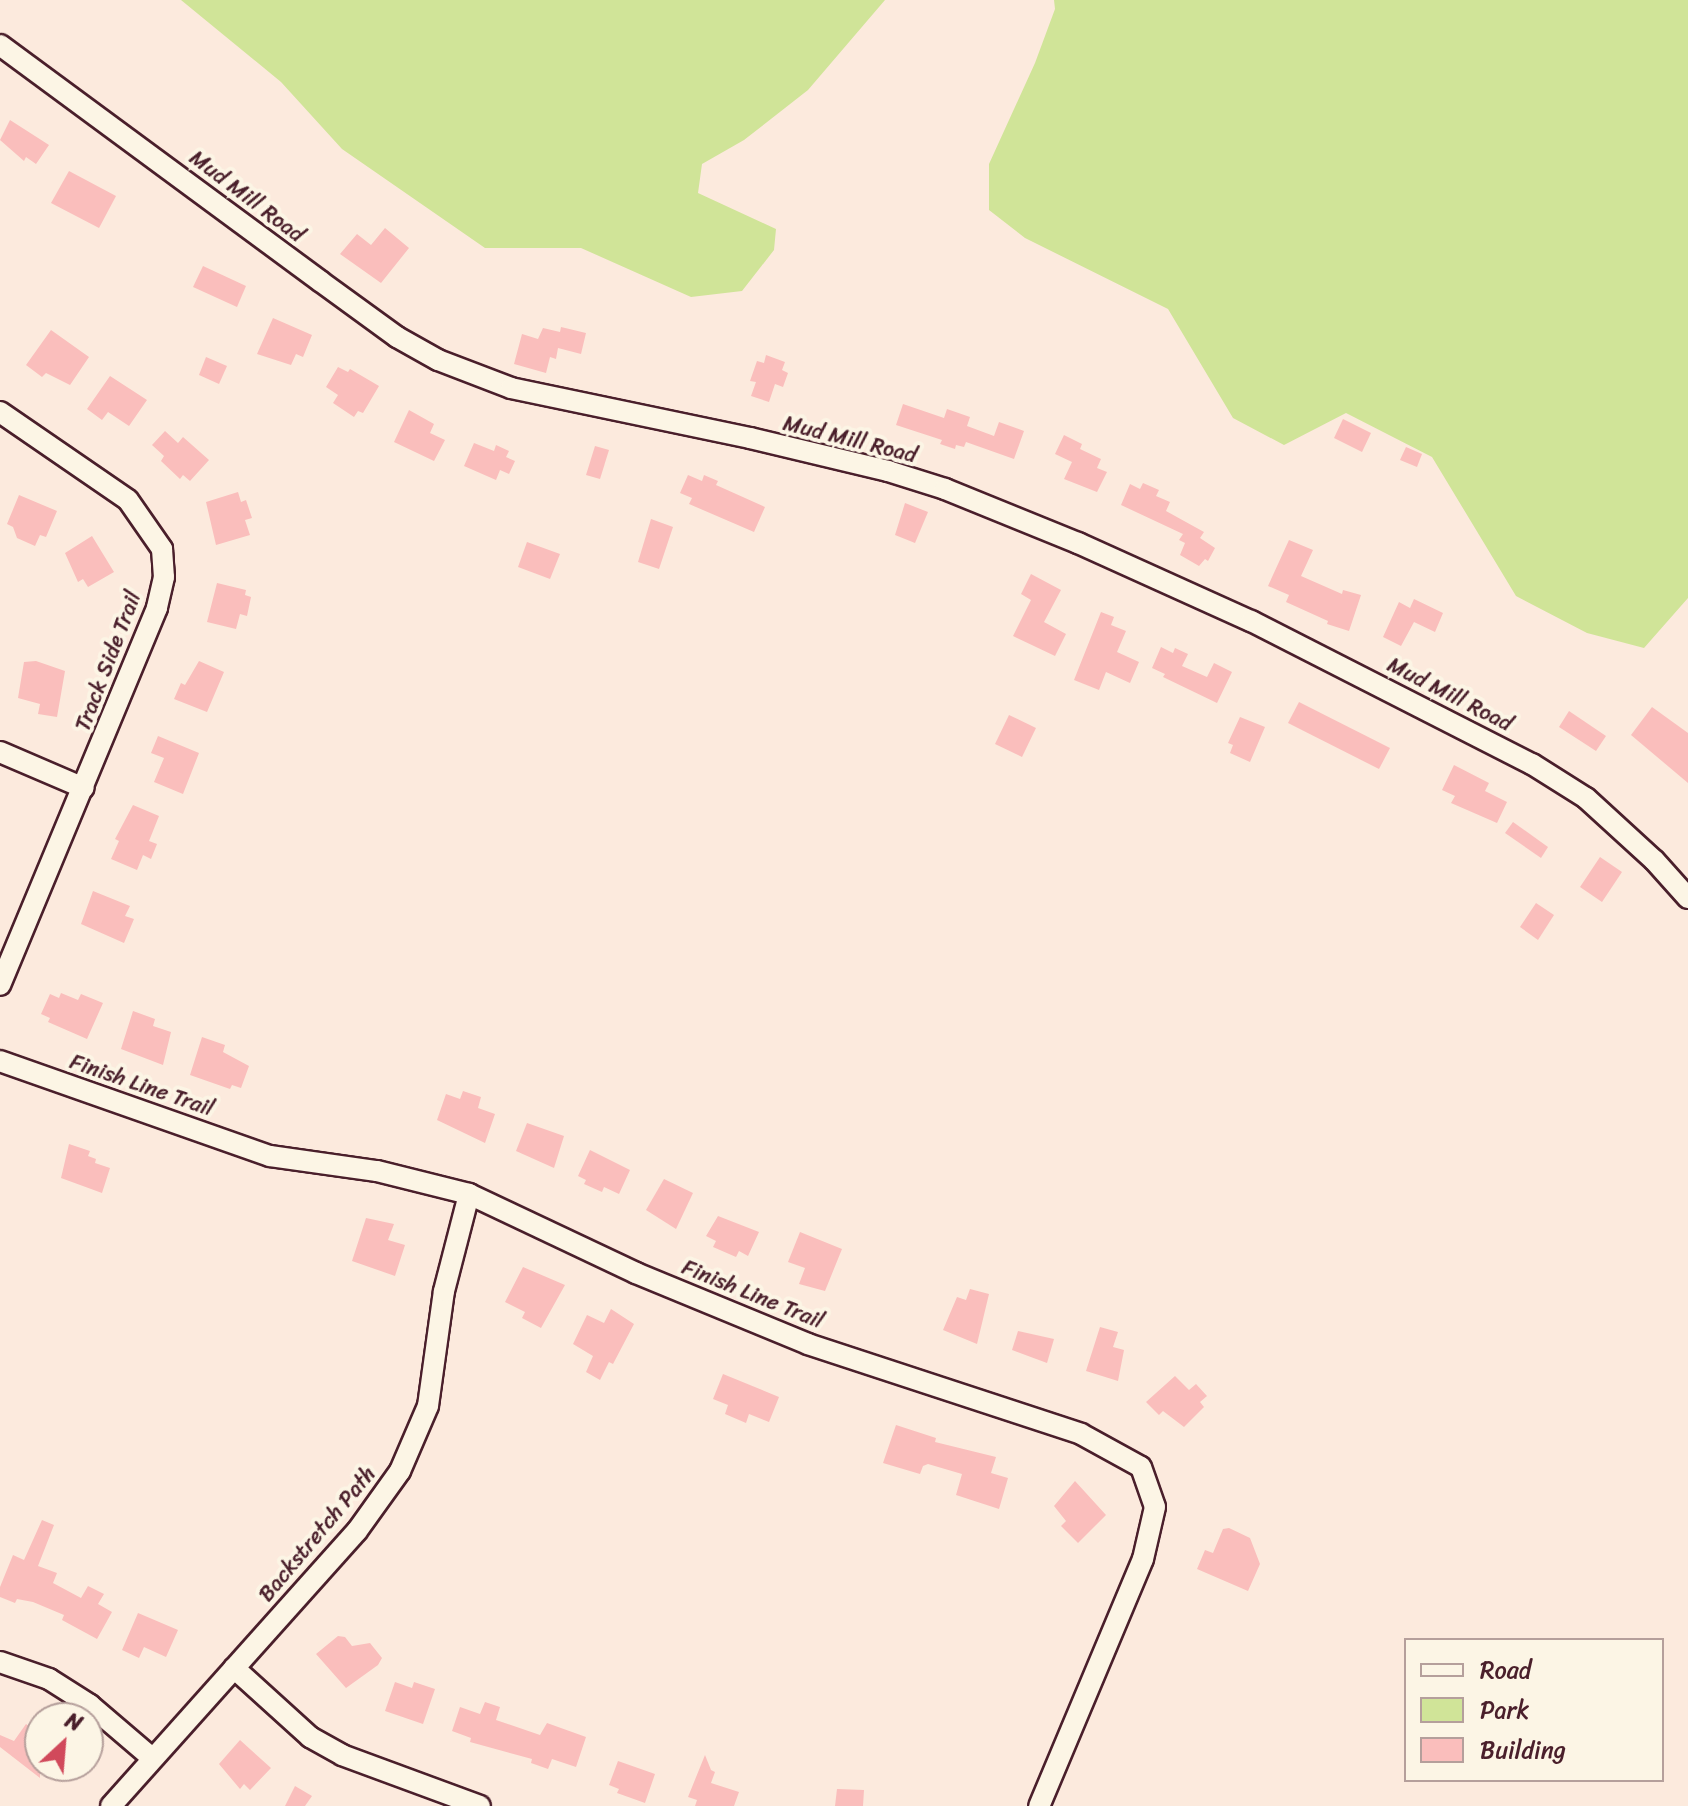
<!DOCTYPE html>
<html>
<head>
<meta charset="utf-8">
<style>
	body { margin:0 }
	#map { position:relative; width:1688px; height:1806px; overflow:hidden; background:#fceadd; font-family:Sriracha,sans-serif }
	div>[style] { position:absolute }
	.green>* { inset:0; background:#d0e498 }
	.building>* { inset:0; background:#fabebc }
	.roads { filter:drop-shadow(2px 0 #4a1f2b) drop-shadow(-2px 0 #4a1f2b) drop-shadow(0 2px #4a1f2b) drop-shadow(0 -2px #4a1f2b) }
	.street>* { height:20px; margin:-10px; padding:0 10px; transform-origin:10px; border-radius:10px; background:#fcf5e5 }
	span { translate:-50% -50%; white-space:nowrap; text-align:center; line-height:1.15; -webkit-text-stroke:8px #fcf5e5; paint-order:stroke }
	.street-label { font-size:22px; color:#4a1f2b }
	.legend { position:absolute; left:1404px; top:1638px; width:260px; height:144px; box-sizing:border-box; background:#fcf5e5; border:2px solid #b59f9b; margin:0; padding:10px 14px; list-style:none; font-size:24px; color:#4a1f2b }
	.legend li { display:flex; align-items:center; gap:16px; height:40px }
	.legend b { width:40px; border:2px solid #b59f9b }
	.north { position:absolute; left:24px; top:1702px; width:80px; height:80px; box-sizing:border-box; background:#fcf5e5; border:2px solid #b59f9b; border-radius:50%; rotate:26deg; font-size:22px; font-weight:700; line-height:32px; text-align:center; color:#4a1f2b }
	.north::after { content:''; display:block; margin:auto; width:28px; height:36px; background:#d1495b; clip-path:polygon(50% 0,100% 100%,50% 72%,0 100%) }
</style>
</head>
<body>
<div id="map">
	<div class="green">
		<i style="clip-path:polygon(181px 0,885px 0,808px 90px,744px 140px,702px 164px,698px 193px,776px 229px,774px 250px,742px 291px,691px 297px,581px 248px,485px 248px,342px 149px,281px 82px)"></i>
		<i style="clip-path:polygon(1054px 0,1688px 0,1688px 598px,1644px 648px,1587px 633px,1516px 596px,1432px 457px,1346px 413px,1284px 445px,1233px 418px,1168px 309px,1025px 238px,989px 210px,989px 164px,1035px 63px,1055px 9px)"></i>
	</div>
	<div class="building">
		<i style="clip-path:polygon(10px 120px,49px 145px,36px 164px,26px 157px,24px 161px,0 140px)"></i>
		<i style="clip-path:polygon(69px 171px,116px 196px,99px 228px,51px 203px)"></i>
		<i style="clip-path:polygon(385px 228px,409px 248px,381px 283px,340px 254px,357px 234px,371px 245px)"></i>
		<i style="clip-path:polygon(203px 266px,246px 286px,237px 307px,193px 287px)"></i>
		<i style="clip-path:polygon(273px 318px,312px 335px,303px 357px,296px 354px,291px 365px,257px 354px)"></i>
		<i style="clip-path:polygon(561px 327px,586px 333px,581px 354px,558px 348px,556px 359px,550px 357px,546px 373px,514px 364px,522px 334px,538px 339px,543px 328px,560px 332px)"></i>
		<i style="clip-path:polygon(51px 330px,89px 357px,70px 385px,46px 373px,42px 377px,26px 365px)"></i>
		<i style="clip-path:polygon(766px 355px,785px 362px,782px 370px,788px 373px,783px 387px,775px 384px,769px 402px,751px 396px,756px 382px,750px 381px,757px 361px,764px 363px)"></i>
		<i style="clip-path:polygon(206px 357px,227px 366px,219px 384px,199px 375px)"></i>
		<i style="clip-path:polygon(338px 367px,348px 372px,350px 369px,379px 386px,363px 413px,358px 411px,354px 417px,333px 403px,338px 395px,326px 387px)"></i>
		<i style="clip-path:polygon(110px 376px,147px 400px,129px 426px,108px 412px,102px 420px,87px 409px)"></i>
		<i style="clip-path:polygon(903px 404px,944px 418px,947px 409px,970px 417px,967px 426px,994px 436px,999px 422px,1024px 431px,1014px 459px,966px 442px,964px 447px,956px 445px,955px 449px,940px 444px,942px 440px,896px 425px)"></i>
		<i style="clip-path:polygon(409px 410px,434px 424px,430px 433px,445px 440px,434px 461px,394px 442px)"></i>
		<i style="clip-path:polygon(1343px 419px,1371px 433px,1362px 452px,1334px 438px)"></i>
		<i style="clip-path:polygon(165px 431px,178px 443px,183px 437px,209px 460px,190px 481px,183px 475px,180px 479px,161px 461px,164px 456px,152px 445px)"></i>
		<i style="clip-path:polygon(1064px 435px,1082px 444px,1080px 449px,1101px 459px,1097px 468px,1107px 472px,1097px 492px,1064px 479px,1072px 462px,1055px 454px)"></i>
		<i style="clip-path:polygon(474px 443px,494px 451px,496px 445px,509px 451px,506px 457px,515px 461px,509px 474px,500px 470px,496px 480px,464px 466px)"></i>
		<i style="clip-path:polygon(595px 446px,609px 450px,600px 479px,586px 475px)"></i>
		<i style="clip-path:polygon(1406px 447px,1422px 454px,1417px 467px,1400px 460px)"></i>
		<i style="clip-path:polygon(688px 475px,702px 481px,704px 475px,718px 481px,716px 485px,765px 507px,754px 532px,689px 504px,692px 498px,680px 493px)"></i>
		<i style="clip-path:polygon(1143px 483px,1159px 490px,1156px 496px,1170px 502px,1166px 511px,1204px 532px,1200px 538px,1215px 548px,1208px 561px,1205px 559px,1199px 566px,1180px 555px,1185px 543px,1179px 540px,1183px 534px,1121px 505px,1130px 484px,1140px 489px)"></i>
		<i style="clip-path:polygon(238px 492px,241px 502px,246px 500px,252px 518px,245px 520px,250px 535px,216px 545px,206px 502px)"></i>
		<i style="clip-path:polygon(19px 495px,57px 511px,46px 537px,40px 535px,35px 546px,17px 538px,13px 527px,7px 524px)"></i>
		<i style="clip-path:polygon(905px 503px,928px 512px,915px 543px,895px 535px)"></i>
		<i style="clip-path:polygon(651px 519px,673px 527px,659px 569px,638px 562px)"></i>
		<i style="clip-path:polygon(92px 536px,114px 572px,88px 587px,83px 579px,78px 582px,65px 553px)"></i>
		<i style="clip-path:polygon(1289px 540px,1313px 550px,1301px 576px,1342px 594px,1343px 590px,1361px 595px,1349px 631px,1327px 624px,1328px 621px,1286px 602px,1289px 595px,1268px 586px)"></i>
		<i style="clip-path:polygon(527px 542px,560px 554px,550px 579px,518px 567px)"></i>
		<i style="clip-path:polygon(1031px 574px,1061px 590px,1044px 622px,1066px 634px,1055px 656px,1013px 636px,1031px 600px,1021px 594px)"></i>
		<i style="clip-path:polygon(217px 583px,246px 590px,245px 595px,251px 597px,247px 616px,240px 614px,236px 629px,207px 622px)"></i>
		<i style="clip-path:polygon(1414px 599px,1443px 613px,1435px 632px,1414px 622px,1401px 646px,1383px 637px,1399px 602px,1410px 608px)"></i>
		<i style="clip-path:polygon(1101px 612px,1114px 617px,1111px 625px,1126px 631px,1117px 652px,1139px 662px,1130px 683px,1106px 672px,1099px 690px,1074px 680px)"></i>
		<i style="clip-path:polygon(1161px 647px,1173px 653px,1175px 648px,1188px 654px,1182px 666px,1207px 677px,1214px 663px,1232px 672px,1217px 703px,1163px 677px,1165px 674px,1152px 668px)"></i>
		<i style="clip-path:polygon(36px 661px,65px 671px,57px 717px,38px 714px,40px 704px,18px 698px,24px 662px)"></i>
		<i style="clip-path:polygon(199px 661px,224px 672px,207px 712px,174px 699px,181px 683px,185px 685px)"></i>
		<i style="clip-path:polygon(1299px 702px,1390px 748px,1379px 769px,1288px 723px)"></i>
		<i style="clip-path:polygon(1652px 707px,1688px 733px,1688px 783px,1631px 735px)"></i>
		<i style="clip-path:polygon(1569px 711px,1606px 736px,1596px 751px,1559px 727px)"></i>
		<i style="clip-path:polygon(1009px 715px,1036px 728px,1022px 757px,995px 744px)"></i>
		<i style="clip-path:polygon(1240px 717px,1265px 727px,1250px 762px,1230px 753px,1233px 745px,1228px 743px)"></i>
		<i style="clip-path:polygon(158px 736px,199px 753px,183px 794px,154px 782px,164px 758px,151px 753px)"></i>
		<i style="clip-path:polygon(1454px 765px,1489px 783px,1485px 791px,1507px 802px,1497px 823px,1451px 803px,1455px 796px,1442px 790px)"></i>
		<i style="clip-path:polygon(133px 805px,159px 816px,149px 841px,157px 844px,151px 859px,143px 855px,137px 870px,111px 859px,119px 841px,115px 839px)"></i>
		<i style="clip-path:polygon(1513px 822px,1548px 847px,1541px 858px,1505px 833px)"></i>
		<i style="clip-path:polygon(1600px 857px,1622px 872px,1602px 902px,1580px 887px)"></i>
		<i style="clip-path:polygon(93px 891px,130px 906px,125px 916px,134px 919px,124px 943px,81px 924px)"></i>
		<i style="clip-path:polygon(1536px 903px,1554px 915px,1538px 940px,1520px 927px)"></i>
		<i style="clip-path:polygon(61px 993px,78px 1000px,81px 994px,103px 1003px,87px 1039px,48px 1022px,50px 1018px,41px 1014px,50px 994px,59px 998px)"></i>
		<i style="clip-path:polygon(133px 1011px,155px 1019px,153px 1026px,171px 1032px,163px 1065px,121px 1049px)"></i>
		<i style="clip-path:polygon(202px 1037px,225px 1045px,223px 1052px,249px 1066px,241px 1088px,232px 1085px,230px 1089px,190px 1075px)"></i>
		<i style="clip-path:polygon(463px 1091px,481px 1097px,478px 1108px,495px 1114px,485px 1143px,437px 1120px,446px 1094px,460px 1099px)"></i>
		<i style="clip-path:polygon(527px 1123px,564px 1136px,554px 1168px,516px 1151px)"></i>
		<i style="clip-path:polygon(69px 1144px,90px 1151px,88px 1156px,96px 1159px,95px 1163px,110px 1168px,102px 1193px,61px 1178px)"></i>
		<i style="clip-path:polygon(590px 1150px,630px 1170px,619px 1194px,604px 1187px,602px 1192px,584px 1184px,586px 1180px,578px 1176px)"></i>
		<i style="clip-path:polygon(664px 1179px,693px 1193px,676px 1229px,646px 1210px)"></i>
		<i style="clip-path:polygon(718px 1216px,759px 1232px,748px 1256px,739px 1251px,736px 1257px,713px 1247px,716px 1241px,706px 1236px)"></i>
		<i style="clip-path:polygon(366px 1218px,394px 1224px,388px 1240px,405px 1245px,395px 1276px,352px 1261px)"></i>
		<i style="clip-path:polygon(800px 1232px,842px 1249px,825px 1291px,799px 1284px,805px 1268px,788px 1262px)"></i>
		<i style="clip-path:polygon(523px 1267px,565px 1285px,541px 1328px,522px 1318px,525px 1312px,505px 1302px)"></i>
		<i style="clip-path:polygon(970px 1289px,989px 1294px,977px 1344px,943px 1330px,957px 1297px,966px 1300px)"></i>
		<i style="clip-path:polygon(611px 1309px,634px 1324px,613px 1364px,609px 1362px,600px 1380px,586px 1372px,593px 1356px,573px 1344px,587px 1315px,604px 1323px)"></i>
		<i style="clip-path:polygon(1100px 1327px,1118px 1332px,1113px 1347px,1124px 1350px,1118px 1381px,1086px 1371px)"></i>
		<i style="clip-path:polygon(1018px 1331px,1054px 1339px,1047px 1363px,1012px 1350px)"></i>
		<i style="clip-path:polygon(723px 1374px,779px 1397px,769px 1422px,749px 1414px,746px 1423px,725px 1414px,728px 1405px,713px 1399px)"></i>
		<i style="clip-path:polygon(1175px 1376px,1189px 1390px,1196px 1384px,1207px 1396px,1200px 1402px,1204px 1407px,1184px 1427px,1163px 1411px,1159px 1415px,1146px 1402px)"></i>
		<i style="clip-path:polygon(896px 1425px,936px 1438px,935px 1442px,996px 1457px,991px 1473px,1008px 1478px,999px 1509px,956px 1495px,962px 1474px,928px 1464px,923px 1466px,920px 1474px,883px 1463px)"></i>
		<i style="clip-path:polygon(1075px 1481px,1106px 1515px,1078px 1543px,1061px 1526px,1066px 1521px,1054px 1506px)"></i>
		<i style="clip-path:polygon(42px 1520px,54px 1525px,38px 1566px,57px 1573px,53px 1583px,81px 1598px,88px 1586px,104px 1594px,98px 1604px,112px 1612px,97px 1639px,62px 1620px,64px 1615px,33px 1602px,17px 1599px,15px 1603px,0 1597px,0 1587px,13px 1555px,24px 1560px)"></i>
		<i style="clip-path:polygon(1229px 1528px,1250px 1538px,1260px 1564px,1248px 1591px,1197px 1569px,1205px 1550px,1213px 1553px,1223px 1529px)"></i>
		<i style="clip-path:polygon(138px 1613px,178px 1630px,166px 1657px,144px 1647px,139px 1658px,122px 1650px)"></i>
		<i style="clip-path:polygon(338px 1636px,345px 1637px,352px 1646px,370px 1643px,382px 1658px,378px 1665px,346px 1688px,316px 1654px)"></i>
		<i style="clip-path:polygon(395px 1682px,412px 1688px,414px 1682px,435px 1689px,423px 1724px,385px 1711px)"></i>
		<i style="clip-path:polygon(485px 1702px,500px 1707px,496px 1720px,540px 1735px,547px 1723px,586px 1737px,576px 1767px,552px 1759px,548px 1769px,531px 1763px,532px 1759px,470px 1742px,471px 1738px,452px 1731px,460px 1707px,480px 1714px)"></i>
		<i style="clip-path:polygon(26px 1724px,40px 1734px,40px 1778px,0 1747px,0 1735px,14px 1741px)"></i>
		<i style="clip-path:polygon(240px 1740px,271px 1768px,250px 1790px,244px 1784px,240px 1789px,219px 1764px)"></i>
		<i style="clip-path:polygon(705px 1755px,711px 1770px,715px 1772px,711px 1783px,739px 1792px,734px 1806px,695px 1806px,697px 1800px,688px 1797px)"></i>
		<i style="clip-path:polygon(618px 1761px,655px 1774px,645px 1803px,617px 1793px,619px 1789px,609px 1785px)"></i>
		<i style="clip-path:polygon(295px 1786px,312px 1796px,305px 1806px,285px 1806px)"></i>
		<i style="clip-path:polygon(837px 1789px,864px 1790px,863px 1806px,835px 1806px)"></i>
	</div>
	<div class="roads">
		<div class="street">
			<i style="left:0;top:45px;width:398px;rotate:36.4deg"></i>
			<i style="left:320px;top:281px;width:95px;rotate:36deg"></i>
			<i style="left:397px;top:337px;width:47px;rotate:29.3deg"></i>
			<i style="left:438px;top:360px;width:78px;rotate:21deg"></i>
			<i style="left:511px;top:388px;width:244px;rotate:11.8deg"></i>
			<i style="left:750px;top:438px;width:142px;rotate:13.4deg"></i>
			<i style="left:888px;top:471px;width:60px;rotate:17.5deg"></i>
			<i style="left:945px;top:489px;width:144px;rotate:22.1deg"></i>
			<i style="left:1078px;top:543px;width:190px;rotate:24.3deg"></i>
			<i style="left:1251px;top:621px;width:315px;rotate:27deg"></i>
			<i style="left:1532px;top:764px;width:64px;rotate:32.2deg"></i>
			<i style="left:1586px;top:798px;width:92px;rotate:42.4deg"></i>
			<i style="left:1654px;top:860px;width:51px;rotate:48.2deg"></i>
			<i style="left:0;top:412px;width:155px;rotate:34.5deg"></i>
			<i style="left:128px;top:500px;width:60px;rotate:55.2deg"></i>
			<i style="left:162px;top:549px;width:28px;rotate:86deg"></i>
			<i style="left:164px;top:577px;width:32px;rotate:103deg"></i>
			<i style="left:157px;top:608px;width:408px;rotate:112.6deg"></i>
			<i style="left:0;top:752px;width:91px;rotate:23.2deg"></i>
			<i style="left:0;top:1061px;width:286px;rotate:19.4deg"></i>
			<i style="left:270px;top:1156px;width:108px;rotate:8deg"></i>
			<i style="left:377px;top:1171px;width:95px;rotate:14deg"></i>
			<i style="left:469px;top:1194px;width:185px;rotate:25.3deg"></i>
			<i style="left:636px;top:1273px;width:186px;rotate:22.4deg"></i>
			<i style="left:808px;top:1344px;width:287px;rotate:18.2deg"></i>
			<i style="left:1081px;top:1434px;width:68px;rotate:28.8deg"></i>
			<i style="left:1141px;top:1467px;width:42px;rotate:70.7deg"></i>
			<i style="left:1155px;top:1507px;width:53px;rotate:103deg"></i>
			<i style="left:1143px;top:1559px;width:268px;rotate:112.8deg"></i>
			<i style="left:0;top:1662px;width:52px;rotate:19.1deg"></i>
			<i style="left:49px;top:1679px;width:49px;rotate:32.4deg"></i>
			<i style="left:90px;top:1705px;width:82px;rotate:40.5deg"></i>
			<i style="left:234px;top:1668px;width:103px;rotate:42.2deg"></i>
			<i style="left:310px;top:1737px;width:37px;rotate:29deg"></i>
			<i style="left:342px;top:1755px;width:147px;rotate:20.3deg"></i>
			<i style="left:111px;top:1806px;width:369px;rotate:-48.2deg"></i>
			<i style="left:357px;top:1531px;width:74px;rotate:-54.4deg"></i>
			<i style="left:400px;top:1471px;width:71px;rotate:-66.7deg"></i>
			<i style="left:428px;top:1406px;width:116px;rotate:-82.1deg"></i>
			<i style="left:444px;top:1291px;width:100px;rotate:-75.5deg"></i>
		</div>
	</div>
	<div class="street-label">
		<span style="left:247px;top:196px;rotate:37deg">Mud Mill Road</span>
		<span style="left:850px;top:439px;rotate:14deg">Mud Mill Road</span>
		<span style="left:108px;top:661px;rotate:-69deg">Track Side Trail</span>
		<span style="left:1450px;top:694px;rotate:27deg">Mud Mill Road</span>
		<span style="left:142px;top:1085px;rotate:19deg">Finish Line Trail</span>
		<span style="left:753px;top:1294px;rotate:22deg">Finish Line Trail</span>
		<span style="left:317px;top:1534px;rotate:-50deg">Backstretch Path</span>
	</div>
	<ul class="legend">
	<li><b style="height:10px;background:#fcf5e5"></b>Road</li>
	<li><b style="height:22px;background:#d0e498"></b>Park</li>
	<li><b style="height:22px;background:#fabebc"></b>Building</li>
	</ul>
	<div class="north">N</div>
</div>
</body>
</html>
